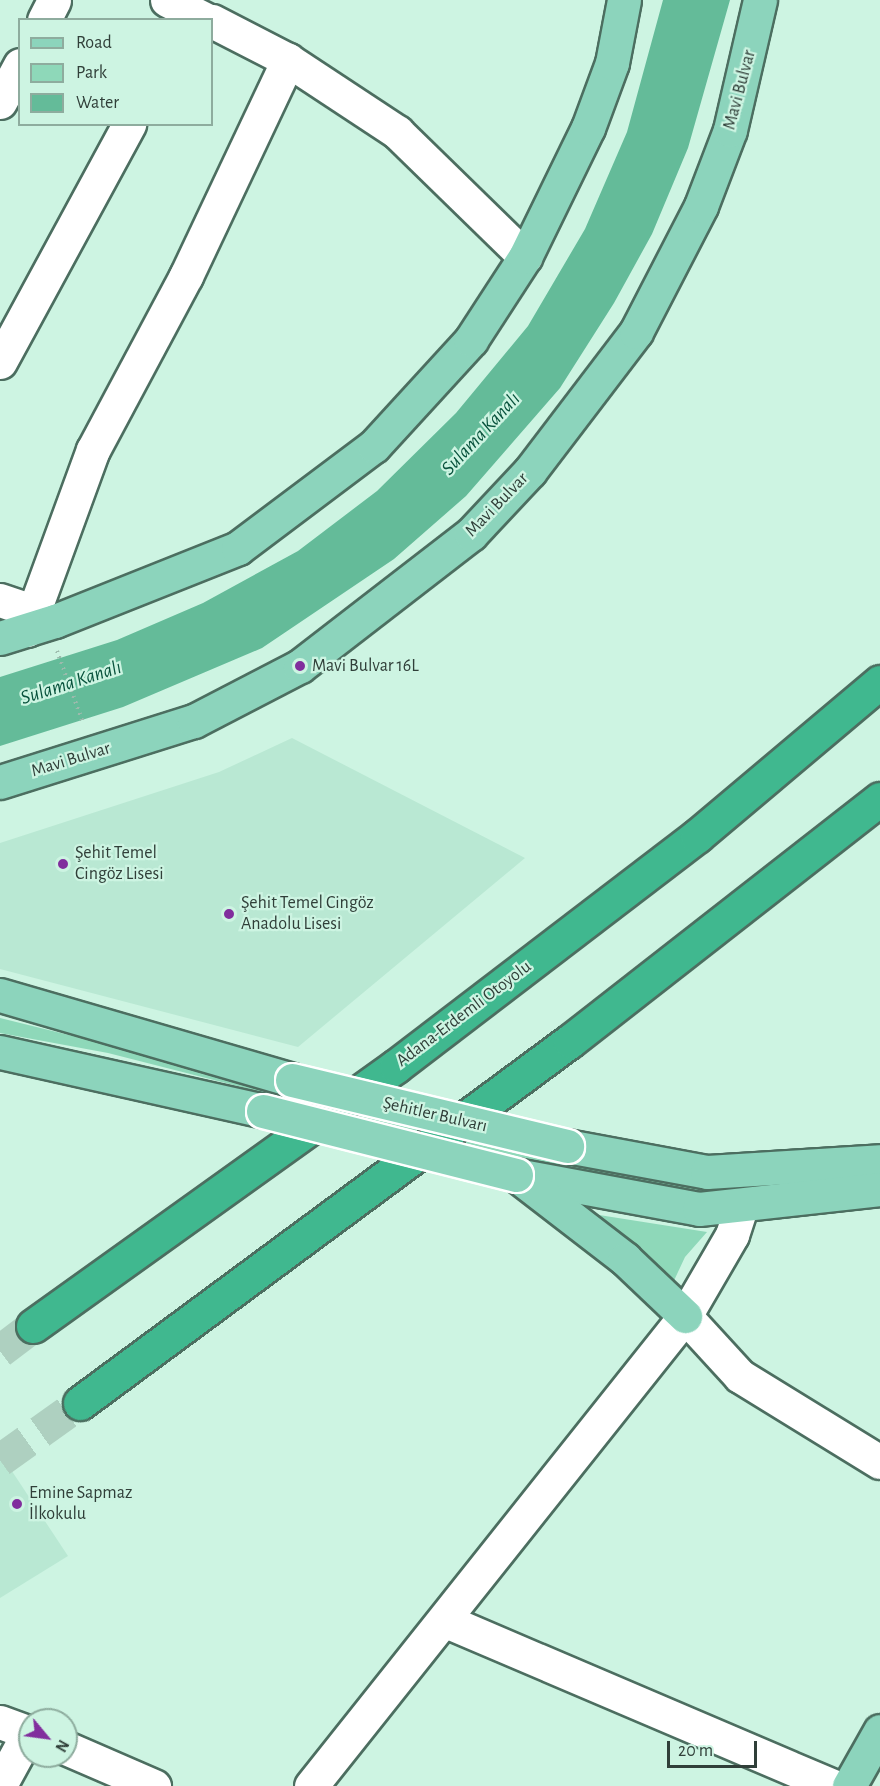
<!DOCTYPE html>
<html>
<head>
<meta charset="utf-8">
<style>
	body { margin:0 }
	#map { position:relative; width:880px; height:1786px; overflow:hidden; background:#cdf4e2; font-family:"Alegreya Sans",sans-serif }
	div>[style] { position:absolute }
	.built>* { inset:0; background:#b9e8d3 }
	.green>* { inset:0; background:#8ed8b9 }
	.water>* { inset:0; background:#64bb99 }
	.motorway-tunnel>* { height:33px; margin-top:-16.5px; transform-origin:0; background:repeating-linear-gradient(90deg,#aed0c0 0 33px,transparent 0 49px) }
	.path>* { height:4px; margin-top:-2px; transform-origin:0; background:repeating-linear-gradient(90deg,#9bbaac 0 1.5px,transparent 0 6px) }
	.roads { filter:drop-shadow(2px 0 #4c6e60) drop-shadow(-2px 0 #4c6e60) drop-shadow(0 2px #4c6e60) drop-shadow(0 -2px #4c6e60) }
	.minor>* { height:33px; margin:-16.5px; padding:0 16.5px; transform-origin:16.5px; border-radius:16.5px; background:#fff }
	.primary>* { height:33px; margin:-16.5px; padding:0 16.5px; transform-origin:16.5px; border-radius:16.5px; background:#8cd4bc }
	.motorway>* { height:33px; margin:-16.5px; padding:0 16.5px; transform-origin:16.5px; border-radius:16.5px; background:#40b88f }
	.bridges { filter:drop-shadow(2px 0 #fff) drop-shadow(-2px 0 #fff) drop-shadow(0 2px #fff) drop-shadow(0 -2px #fff) }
	.primary-bridge>* { height:33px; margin:-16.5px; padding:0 16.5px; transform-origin:16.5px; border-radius:16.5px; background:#8cd4bc }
	.dots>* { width:16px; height:16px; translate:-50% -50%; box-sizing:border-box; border:3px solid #cdf4e2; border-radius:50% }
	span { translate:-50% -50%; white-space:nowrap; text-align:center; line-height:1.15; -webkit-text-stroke:4.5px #cdf4e2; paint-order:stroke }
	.street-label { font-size:18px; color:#303f39 }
	.poi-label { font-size:18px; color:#303f39 }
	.left { translate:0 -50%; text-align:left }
	.water-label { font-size:20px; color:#08523c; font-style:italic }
	.legend { position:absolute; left:18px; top:18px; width:195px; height:108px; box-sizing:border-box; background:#cdf4e2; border:2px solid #8eac9e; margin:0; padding:8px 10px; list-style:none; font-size:18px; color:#303f39 }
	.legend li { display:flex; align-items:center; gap:12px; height:30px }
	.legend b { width:30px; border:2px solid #8eac9e }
	.north { position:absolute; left:18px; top:1708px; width:60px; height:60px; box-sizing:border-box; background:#cdf4e2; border:2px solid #8eac9e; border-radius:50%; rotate:119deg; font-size:16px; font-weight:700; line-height:24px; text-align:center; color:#303f39 }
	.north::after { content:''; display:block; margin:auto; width:21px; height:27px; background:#812e9d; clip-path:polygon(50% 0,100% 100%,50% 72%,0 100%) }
	.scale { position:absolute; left:667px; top:1741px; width:90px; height:27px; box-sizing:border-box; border:3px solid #303f39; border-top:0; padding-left:8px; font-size:18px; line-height:21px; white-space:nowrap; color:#303f39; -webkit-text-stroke:4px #cdf4e2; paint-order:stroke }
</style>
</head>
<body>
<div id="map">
	<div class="built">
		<i style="clip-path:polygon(292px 738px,525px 858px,298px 1047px,0 969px,0 843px,219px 772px)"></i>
		<i style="clip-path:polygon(0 1453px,68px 1556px,0 1598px)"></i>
	</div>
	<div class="green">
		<i style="clip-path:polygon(0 1018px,673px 1184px,880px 1173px,727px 1192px,671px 1189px,527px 1160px,108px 1053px,0 1033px)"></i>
		<i style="clip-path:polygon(580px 1212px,707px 1232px,685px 1257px,671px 1287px)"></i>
	</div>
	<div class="water">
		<i style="clip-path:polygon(663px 0,730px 0,688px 148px,652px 234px,614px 303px,560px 388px,466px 496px,394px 559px,262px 648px,123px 707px,0 746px,0 677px,117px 640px,203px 603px,298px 551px,377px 491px,456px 413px,528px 326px,585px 229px,627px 132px)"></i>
	</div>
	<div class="motorway-tunnel">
		<i style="left:0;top:1351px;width:41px;rotate:-37.1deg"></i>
		<i style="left:0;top:1460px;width:98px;rotate:-35.5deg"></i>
	</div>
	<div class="path">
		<i style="left:57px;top:651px;width:77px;rotate:70.1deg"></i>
	</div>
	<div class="roads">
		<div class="minor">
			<i style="left:167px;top:0;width:45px;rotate:26.6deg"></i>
			<i style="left:44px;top:20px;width:22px;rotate:-63deg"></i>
			<i style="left:212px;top:21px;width:85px;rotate:27.2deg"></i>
			<i style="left:288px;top:60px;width:131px;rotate:33.4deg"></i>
			<i style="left:397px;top:132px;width:179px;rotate:44.3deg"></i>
			<i style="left:0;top:102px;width:42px;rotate:-61.6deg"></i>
			<i style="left:0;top:362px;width:271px;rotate:-61.5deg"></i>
			<i style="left:0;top:600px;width:36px;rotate:19deg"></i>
			<i style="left:27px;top:630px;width:192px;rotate:-69.9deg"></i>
			<i style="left:93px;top:450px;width:197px;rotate:-61.9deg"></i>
			<i style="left:186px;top:276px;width:239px;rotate:-64.7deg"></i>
			<i style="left:685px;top:1316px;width:81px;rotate:47.5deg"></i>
			<i style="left:740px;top:1376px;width:164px;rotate:31.6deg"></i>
			<i style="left:446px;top:1621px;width:420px;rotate:23.1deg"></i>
			<i style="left:0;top:1722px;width:32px;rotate:20deg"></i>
			<i style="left:66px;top:1748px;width:96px;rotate:23.4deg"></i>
			<i style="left:0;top:1785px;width:60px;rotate:-61.3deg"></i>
			<i style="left:311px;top:1786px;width:601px;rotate:-51.49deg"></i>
			<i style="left:685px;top:1316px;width:94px;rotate:-59.9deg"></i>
			<i style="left:732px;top:1235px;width:29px;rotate:-72deg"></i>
		</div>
		<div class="primary">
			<i style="left:0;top:638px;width:58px;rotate:-17.2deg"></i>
			<i style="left:55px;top:621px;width:197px;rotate:-21.7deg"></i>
			<i style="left:238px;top:548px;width:170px;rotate:-36.9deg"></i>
			<i style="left:374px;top:446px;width:144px;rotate:-47.5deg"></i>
			<i style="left:471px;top:340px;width:99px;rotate:-57deg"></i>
			<i style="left:525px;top:257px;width:144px;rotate:-64deg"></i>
			<i style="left:588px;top:128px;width:69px;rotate:-69.7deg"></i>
			<i style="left:612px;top:63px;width:64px;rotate:-79.2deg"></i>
			<i style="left:0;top:782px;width:203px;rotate:-17.5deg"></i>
			<i style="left:194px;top:721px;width:119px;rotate:-27.4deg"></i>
			<i style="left:300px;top:666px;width:216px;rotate:-37.7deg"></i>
			<i style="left:471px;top:534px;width:86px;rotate:-46.9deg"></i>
			<i style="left:530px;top:471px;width:175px;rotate:-52.7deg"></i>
			<i style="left:636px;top:332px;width:142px;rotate:-62.7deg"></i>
			<i style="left:701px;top:206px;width:81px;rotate:-69.1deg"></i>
			<i style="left:730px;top:130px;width:133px;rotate:-77deg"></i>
			<i style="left:0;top:995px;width:304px;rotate:16.2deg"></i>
			<i style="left:0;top:1052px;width:270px;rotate:12.6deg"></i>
			<i style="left:567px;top:1146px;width:142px;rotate:10.5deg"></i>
			<i style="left:707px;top:1172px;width:173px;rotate:-3.6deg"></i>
			<i style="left:516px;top:1175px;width:186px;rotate:10.5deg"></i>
			<i style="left:699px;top:1209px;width:182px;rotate:-6.3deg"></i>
			<i style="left:520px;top:1178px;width:133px;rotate:37.6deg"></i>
			<i style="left:625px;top:1259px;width:83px;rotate:43.5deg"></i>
			<i style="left:849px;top:1786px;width:63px;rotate:-60.6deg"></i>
		</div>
		<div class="motorway">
			<i style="left:33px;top:1326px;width:447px;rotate:-35.6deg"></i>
			<i style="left:396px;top:1066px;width:379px;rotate:-37.4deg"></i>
			<i style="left:697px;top:836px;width:239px;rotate:-40.1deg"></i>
			<i style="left:80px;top:1403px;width:609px;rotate:-36.46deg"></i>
			<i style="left:570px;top:1041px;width:393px;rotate:-38deg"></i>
		</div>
	</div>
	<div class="bridges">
		<div class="primary-bridge">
			<i style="left:292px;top:1080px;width:283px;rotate:13.5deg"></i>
			<i style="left:263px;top:1111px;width:261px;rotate:14.2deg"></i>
		</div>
	</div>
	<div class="dots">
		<i style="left:300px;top:666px;background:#812e9d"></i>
		<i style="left:63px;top:864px;background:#812e9d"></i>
		<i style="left:229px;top:914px;background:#812e9d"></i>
		<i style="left:17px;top:1504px;background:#812e9d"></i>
	</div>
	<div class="street-label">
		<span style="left:740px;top:90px;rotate:-75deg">Mavi Bulvar</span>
		<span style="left:497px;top:505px;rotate:-46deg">Mavi Bulvar</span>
		<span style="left:71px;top:760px;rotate:-17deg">Mavi Bulvar</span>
		<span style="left:464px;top:1014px;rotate:-37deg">Adana-Erdemli Otoyolu</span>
		<span style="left:435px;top:1115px;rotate:13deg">Şehitler Bulvarı</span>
	</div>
	<div class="poi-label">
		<span class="left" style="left:312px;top:666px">Mavi Bulvar 16L</span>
		<span class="left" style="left:75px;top:864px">Şehit Temel<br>Cingöz Lisesi</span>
		<span class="left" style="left:241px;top:914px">Şehit Temel Cingöz<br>Anadolu Lisesi</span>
		<span class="left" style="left:29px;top:1504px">Emine Sapmaz<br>İlkokulu</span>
	</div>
	<div class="water-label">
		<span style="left:481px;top:434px;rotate:-47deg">Sulama Kanalı</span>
		<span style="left:71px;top:683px;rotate:-18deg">Sulama Kanalı</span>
	</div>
	<ul class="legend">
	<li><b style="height:8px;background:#8cd4bc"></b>Road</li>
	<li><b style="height:16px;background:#8ed8b9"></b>Park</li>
	<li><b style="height:16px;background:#64bb99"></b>Water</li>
	</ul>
	<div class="north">N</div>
	<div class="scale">20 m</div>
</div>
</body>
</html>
